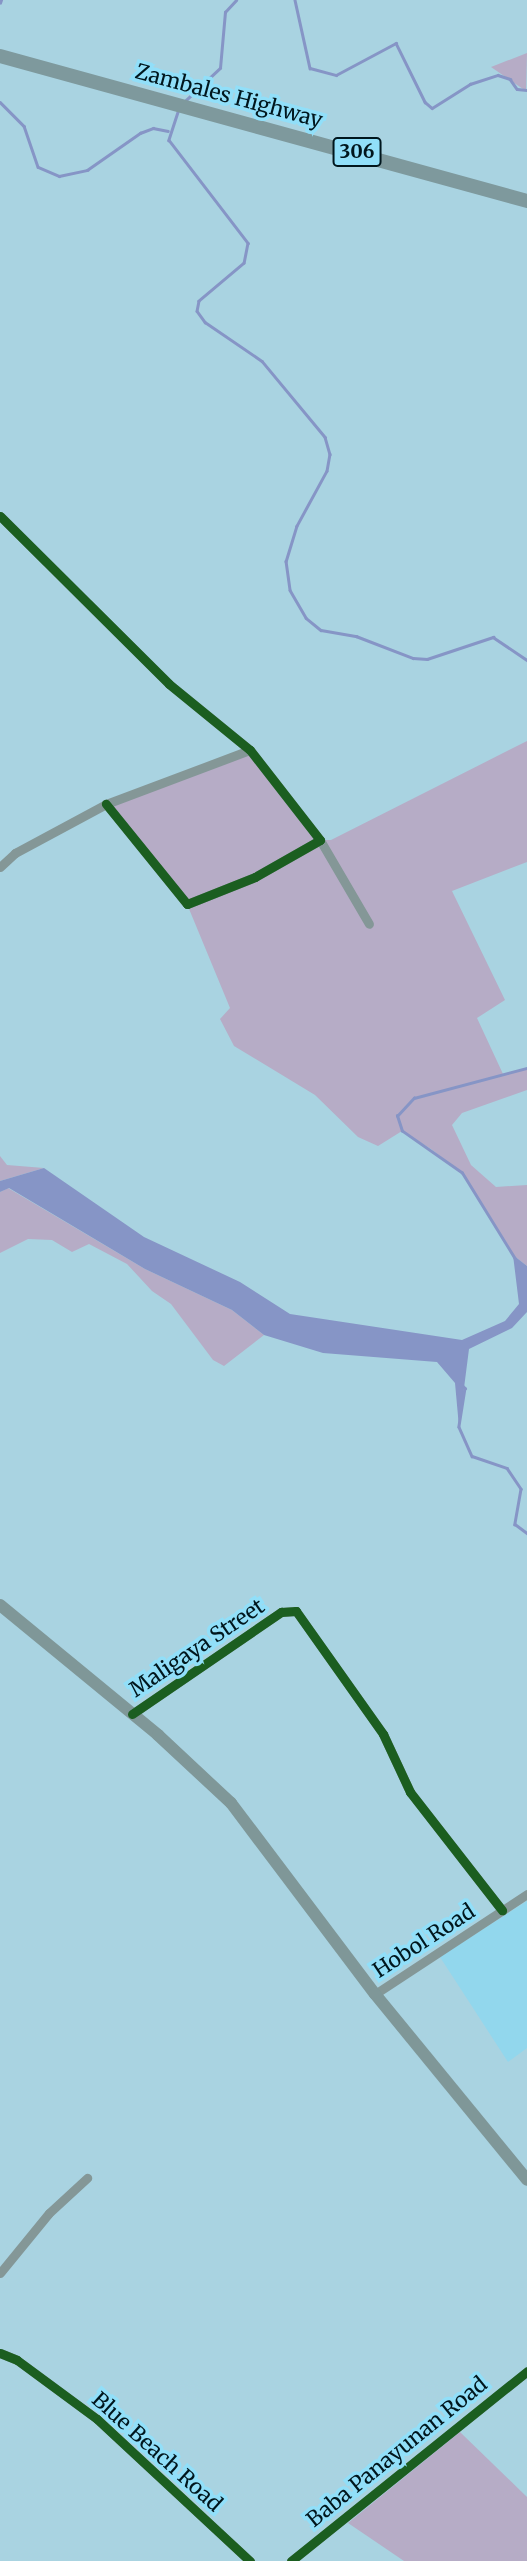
<!DOCTYPE html>
<html>
<head>
<meta charset="utf-8">
<style>
	body { margin:0 }
	#map { position:relative; width:527px; height:2561px; overflow:hidden; background:#a9d3e1; font-family:Merriweather,serif }
	div>[style] { position:absolute }
	.built>* { inset:0; background:#92d7ed }
	.green>* { inset:0; background:#b6acc6 }
	.water>* { inset:0; background:#8695c6 }
	.stream>* { height:2.5px; margin:-1.25px; padding:0 1.25px; transform-origin:1.25px; border-radius:1.25px; background:#8695c6 }
	.street>* { height:9px; margin:-4.5px; padding:0 4.5px; transform-origin:4.5px; border-radius:4.5px; background:#849797 }
	.secondary>* { height:12px; margin:-6px; padding:0 6px; transform-origin:6px; border-radius:6px; background:#7f9798 }
	.primary>* { height:14px; margin:-7px; padding:0 7px; transform-origin:7px; border-radius:7px; background:#7e999d }
	.cycleway>* { height:9px; margin:-4.5px; padding:0 4.5px; transform-origin:4.5px; border-radius:4.5px; background:#1b5e20 }
	span { translate:-50% -50%; white-space:nowrap; text-align:center; line-height:1.15; -webkit-text-stroke:7px #91dff9; paint-order:stroke }
	.shield-label span { padding:2px 5px; background:#91dff9; border:2px solid; border-radius:5px; -webkit-text-stroke-width:0 }
	.shield-label { font-size:19px; color:#00161d; font-weight:700 }
	.street-label { font-size:21px; color:#00161d }
</style>
</head>
<body>
<div id="map">
	<div class="built">
		<i style="clip-path:polygon(527px 1901px,527px 2048px,508px 2062px,440px 1957px)"></i>
	</div>
	<div class="green">
		<i style="clip-path:polygon(527px 53px,526px 91px,491px 67px)"></i>
		<i style="clip-path:polygon(527px 741px,527px 862px,452px 891px,505px 1000px,477px 1018px,503px 1074px,527px 1068px,527px 1090px,462px 1113px,452px 1125px,471px 1165px,496px 1187px,527px 1185px,527px 1266px,513px 1255px,462px 1173px,431px 1149px,402px 1131px,378px 1146px,358px 1137px,315px 1095px,234px 1046px,220px 1019px,230px 1008px,187px 904px,106px 804px,250px 750px,320px 840px,331px 840px)"></i>
		<i style="clip-path:polygon(0 1156px,7px 1165px,44px 1168px,0 1181px)"></i>
		<i style="clip-path:polygon(8px 1188px,145px 1269px,232px 1310px,264px 1335px,224px 1366px,213px 1360px,171px 1304px,152px 1291px,127px 1264px,89px 1244px,72px 1252px,52px 1240px,28px 1239px,0 1253px,0 1192px)"></i>
		<i style="clip-path:polygon(460px 2432px,527px 2497px,527px 2561px,404px 2561px,348px 2523px)"></i>
	</div>
	<div class="water">
		<i style="clip-path:polygon(44px 1168px,144px 1237px,240px 1282px,290px 1314px,462px 1340px,505px 1321px,519px 1304px,513px 1255px,527px 1266px,527px 1312px,512px 1328px,469px 1349px,459px 1427px,455px 1383px,437px 1362px,323px 1353px,264px 1335px,232px 1310px,145px 1269px,9px 1188px,0 1192px,0 1181px)"></i>
	</div>
	<div class="stream">
		<i style="left:295px;top:0;width:70px;rotate:77.6deg"></i>
		<i style="left:310px;top:68px;width:27px;rotate:15deg"></i>
		<i style="left:336px;top:75px;width:68px;rotate:-28.1deg"></i>
		<i style="left:396px;top:43px;width:66px;rotate:63.8deg"></i>
		<i style="left:425px;top:102px;width:9px;rotate:41deg"></i>
		<i style="left:432px;top:108px;width:45px;rotate:-32.3deg"></i>
		<i style="left:470px;top:84px;width:29px;rotate:-18deg"></i>
		<i style="left:498px;top:75px;width:13px;rotate:18deg"></i>
		<i style="left:510px;top:79px;width:12px;rotate:55deg"></i>
		<i style="left:517px;top:89px;width:10px;rotate:6deg"></i>
		<i style="left:0;top:3px;width:3px;rotate:-72deg"></i>
		<i style="left:185px;top:101px;width:48px;rotate:-43.3deg"></i>
		<i style="left:220px;top:68px;width:56px;rotate:-84.9deg"></i>
		<i style="left:225px;top:12px;width:16px;rotate:-47deg"></i>
		<i style="left:0;top:102px;width:34px;rotate:45deg"></i>
		<i style="left:24px;top:126px;width:43px;rotate:71.1deg"></i>
		<i style="left:38px;top:167px;width:23px;rotate:23deg"></i>
		<i style="left:59px;top:176px;width:29px;rotate:-12deg"></i>
		<i style="left:87px;top:170px;width:65px;rotate:-34.9deg"></i>
		<i style="left:140px;top:133px;width:14px;rotate:-21deg"></i>
		<i style="left:153px;top:128px;width:15px;rotate:11deg"></i>
		<i style="left:179px;top:109px;width:33px;rotate:108deg"></i>
		<i style="left:169px;top:140px;width:130px;rotate:52.5deg"></i>
		<i style="left:248px;top:243px;width:20px;rotate:101deg"></i>
		<i style="left:244px;top:263px;width:59px;rotate:139.8deg"></i>
		<i style="left:199px;top:301px;width:10px;rotate:101deg"></i>
		<i style="left:197px;top:311px;width:14px;rotate:54deg"></i>
		<i style="left:205px;top:322px;width:69px;rotate:34.4deg"></i>
		<i style="left:262px;top:361px;width:99px;rotate:50.3deg"></i>
		<i style="left:325px;top:437px;width:18px;rotate:74deg"></i>
		<i style="left:330px;top:454px;width:17px;rotate:100deg"></i>
		<i style="left:327px;top:471px;width:63px;rotate:118.6deg"></i>
		<i style="left:297px;top:526px;width:37px;rotate:107deg"></i>
		<i style="left:286px;top:561px;width:29px;rotate:82deg"></i>
		<i style="left:290px;top:590px;width:32px;rotate:60deg"></i>
		<i style="left:306px;top:618px;width:19px;rotate:39deg"></i>
		<i style="left:321px;top:630px;width:36px;rotate:10deg"></i>
		<i style="left:356px;top:636px;width:61px;rotate:21.1deg"></i>
		<i style="left:413px;top:658px;width:14px;rotate:4deg"></i>
		<i style="left:427px;top:659px;width:70px;rotate:-18.4deg"></i>
		<i style="left:493px;top:637px;width:41px;rotate:34.1deg"></i>
		<i style="left:515px;top:1259px;width:101px;rotate:-121.6deg"></i>
		<i style="left:462px;top:1173px;width:73px;rotate:-145deg"></i>
		<i style="left:402px;top:1131px;width:16px;rotate:-108deg"></i>
		<i style="left:397px;top:1116px;width:25px;rotate:-47deg"></i>
		<i style="left:414px;top:1098px;width:117px;rotate:-14.9deg"></i>
		<i style="left:461px;top:1384px;width:6px;rotate:45deg"></i>
		<i style="left:465px;top:1388px;width:39px;rotate:99deg"></i>
		<i style="left:459px;top:1427px;width:32px;rotate:66deg"></i>
		<i style="left:472px;top:1456px;width:37px;rotate:19deg"></i>
		<i style="left:507px;top:1468px;width:25px;rotate:56deg"></i>
		<i style="left:521px;top:1489px;width:36px;rotate:100deg"></i>
		<i style="left:515px;top:1524px;width:15px;rotate:37deg"></i>
	</div>
	<div class="street">
		<i style="left:0;top:516px;width:238px;rotate:44.8deg"></i>
		<i style="left:169px;top:684px;width:104px;rotate:39.2deg"></i>
		<i style="left:250px;top:750px;width:114px;rotate:52.1deg"></i>
		<i style="left:320px;top:840px;width:75px;rotate:150.4deg"></i>
		<i style="left:255px;top:877px;width:73px;rotate:158.3deg"></i>
		<i style="left:187px;top:904px;width:129px;rotate:-129deg"></i>
		<i style="left:320px;top:840px;width:97px;rotate:59.7deg"></i>
		<i style="left:0;top:867px;width:21px;rotate:-43deg"></i>
		<i style="left:15px;top:853px;width:103px;rotate:-28.3deg"></i>
		<i style="left:106px;top:804px;width:154px;rotate:-20.6deg"></i>
		<i style="left:132px;top:1714px;width:181px;rotate:-34.4deg"></i>
		<i style="left:281px;top:1612px;width:15px;rotate:-4deg"></i>
		<i style="left:296px;top:1611px;width:151px;rotate:54.7deg"></i>
		<i style="left:383px;top:1734px;width:64px;rotate:65deg"></i>
		<i style="left:410px;top:1792px;width:150px;rotate:52.1deg"></i>
		<i style="left:375px;top:1994px;width:182px;rotate:-33.3deg"></i>
		<i style="left:0;top:2273px;width:77px;rotate:-50.8deg"></i>
		<i style="left:49px;top:2213px;width:52px;rotate:-42.6deg"></i>
		<i style="left:0;top:2353px;width:18px;rotate:22deg"></i>
		<i style="left:17px;top:2360px;width:99px;rotate:36.4deg"></i>
		<i style="left:97px;top:2419px;width:209px;rotate:42.9deg"></i>
		<i style="left:291px;top:2561px;width:303px;rotate:-38.8deg"></i>
	</div>
	<div class="secondary">
		<i style="left:0;top:1605px;width:205px;rotate:39.4deg"></i>
		<i style="left:158px;top:1735px;width:100px;rotate:43deg"></i>
		<i style="left:231px;top:1803px;width:239px;rotate:53deg"></i>
		<i style="left:375px;top:1994px;width:240px;rotate:50.7deg"></i>
	</div>
	<div class="primary">
		<i style="left:0;top:56px;width:547px;rotate:15.38deg"></i>
	</div>
	<div class="cycleway">
		<i style="left:0;top:516px;width:238px;rotate:44.8deg"></i>
		<i style="left:169px;top:684px;width:104px;rotate:39.2deg"></i>
		<i style="left:250px;top:750px;width:114px;rotate:52.1deg"></i>
		<i style="left:320px;top:840px;width:75px;rotate:150.4deg"></i>
		<i style="left:255px;top:877px;width:73px;rotate:158.3deg"></i>
		<i style="left:187px;top:904px;width:129px;rotate:-129deg"></i>
		<i style="left:132px;top:1714px;width:181px;rotate:-34.4deg"></i>
		<i style="left:281px;top:1612px;width:15px;rotate:-4deg"></i>
		<i style="left:296px;top:1611px;width:151px;rotate:54.7deg"></i>
		<i style="left:383px;top:1734px;width:64px;rotate:65deg"></i>
		<i style="left:410px;top:1792px;width:150px;rotate:52.1deg"></i>
		<i style="left:0;top:2353px;width:18px;rotate:22deg"></i>
		<i style="left:17px;top:2360px;width:99px;rotate:36.4deg"></i>
		<i style="left:97px;top:2419px;width:209px;rotate:42.9deg"></i>
		<i style="left:291px;top:2561px;width:303px;rotate:-38.8deg"></i>
	</div>
	<div class="shield-label">
		<span style="left:357px;top:152px">306</span>
	</div>
	<div class="street-label">
		<span style="left:229px;top:96px;rotate:15deg">Zambales Highway</span>
		<span style="left:197px;top:1648px;rotate:-34deg">Maligaya Street</span>
		<span style="left:424px;top:1941px;rotate:-33deg">Hobol Road</span>
		<span style="left:157px;top:2452px;rotate:42deg">Blue Beach Road</span>
		<span style="left:397px;top:2452px;rotate:-39deg">Baba Panayunan Road</span>
	</div>
</div>
</body>
</html>
